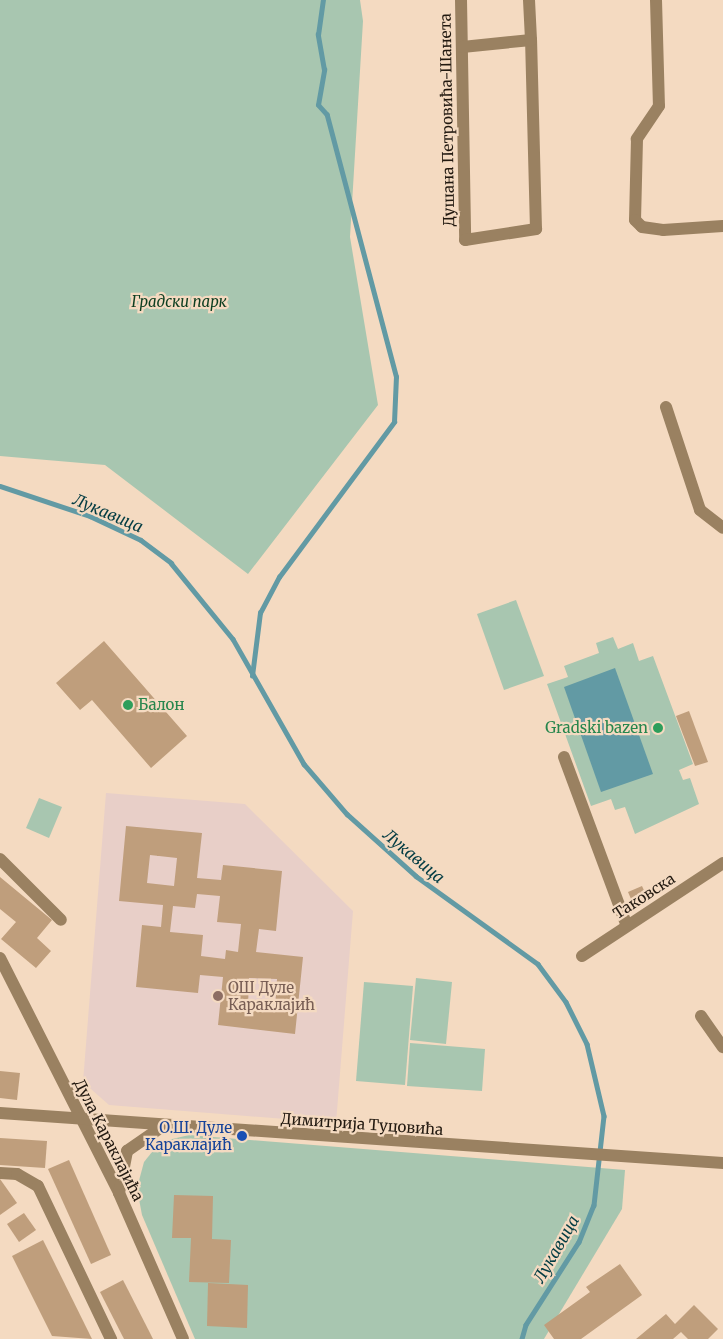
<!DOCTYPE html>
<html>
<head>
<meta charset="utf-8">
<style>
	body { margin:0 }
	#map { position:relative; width:723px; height:1339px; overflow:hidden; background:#f4dac1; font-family:Merriweather,serif }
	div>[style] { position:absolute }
	.education>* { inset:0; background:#e8cfc8 }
	.green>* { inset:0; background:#a8c6b0 }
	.water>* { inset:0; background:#629aa4 }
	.stream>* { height:4.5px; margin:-2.25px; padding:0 2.25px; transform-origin:2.25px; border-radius:2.25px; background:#629aa4 }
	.building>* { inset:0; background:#bf9e7c }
	.minor>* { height:12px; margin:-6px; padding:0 6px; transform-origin:6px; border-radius:6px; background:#9a8161 }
	.dots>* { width:14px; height:14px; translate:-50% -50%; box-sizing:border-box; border:2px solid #f4dac1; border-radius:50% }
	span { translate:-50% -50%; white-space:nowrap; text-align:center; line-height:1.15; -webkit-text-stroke:4.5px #f4dac1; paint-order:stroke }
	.street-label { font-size:15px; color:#221910 }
	.park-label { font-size:15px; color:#0d3e21; font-style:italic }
	.leisure-label { font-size:15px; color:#27864d }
	.left { translate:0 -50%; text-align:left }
	.right { translate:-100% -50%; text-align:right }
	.education-label { font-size:15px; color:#785e54 }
	.transit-label { font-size:15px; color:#164399 }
	.water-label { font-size:16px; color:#033c43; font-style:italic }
</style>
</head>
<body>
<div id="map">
	<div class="education">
		<i style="clip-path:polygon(106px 793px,245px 804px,353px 911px,336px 1123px,109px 1105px,83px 1082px)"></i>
	</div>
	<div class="green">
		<i style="clip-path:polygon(0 0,360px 0,363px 21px,350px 237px,378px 405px,248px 574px,105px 465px,0 456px)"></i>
		<i style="clip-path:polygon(516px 600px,544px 676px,504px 690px,477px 614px)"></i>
		<i style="clip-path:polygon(613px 637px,618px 649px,633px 643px,639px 661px,653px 656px,693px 764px,679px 770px,683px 780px,690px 778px,699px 804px,635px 834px,625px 807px,615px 810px,611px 799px,591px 806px,547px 684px,568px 677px,564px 666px,599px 653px,596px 643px)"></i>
		<i style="clip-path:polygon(39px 798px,62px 807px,49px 838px,26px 828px)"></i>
		<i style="clip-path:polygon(416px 978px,452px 982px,446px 1044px,410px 1040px)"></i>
		<i style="clip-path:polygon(364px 982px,413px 986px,405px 1085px,356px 1081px)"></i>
		<i style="clip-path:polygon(410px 1043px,485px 1049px,482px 1091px,407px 1086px)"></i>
		<i style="clip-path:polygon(189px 1135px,625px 1170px,622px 1209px,544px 1339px,195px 1339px,142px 1215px,137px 1188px,144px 1162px,160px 1142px)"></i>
	</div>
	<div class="water">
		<i style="clip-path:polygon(615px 668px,653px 774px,601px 792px,564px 687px)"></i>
	</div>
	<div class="stream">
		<i style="left:0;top:486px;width:95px;rotate:18.4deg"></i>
		<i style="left:90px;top:516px;width:56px;rotate:25.2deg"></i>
		<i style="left:141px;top:540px;width:38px;rotate:37deg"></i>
		<i style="left:171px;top:563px;width:98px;rotate:50.8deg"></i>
		<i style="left:233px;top:639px;width:144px;rotate:60.4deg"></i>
		<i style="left:304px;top:764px;width:66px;rotate:49.3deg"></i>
		<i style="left:347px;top:814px;width:93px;rotate:41.9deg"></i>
		<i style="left:416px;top:876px;width:150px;rotate:35.8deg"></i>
		<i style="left:538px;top:964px;width:47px;rotate:53.6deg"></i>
		<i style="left:566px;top:1002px;width:47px;rotate:63.4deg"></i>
		<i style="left:587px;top:1044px;width:74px;rotate:76.7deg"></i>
		<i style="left:604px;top:1116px;width:90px;rotate:96.4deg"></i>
		<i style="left:594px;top:1205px;width:40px;rotate:112deg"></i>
		<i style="left:579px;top:1242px;width:98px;rotate:122.6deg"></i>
		<i style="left:526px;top:1325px;width:15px;rotate:106deg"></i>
		<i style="left:252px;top:676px;width:64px;rotate:-82.8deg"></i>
		<i style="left:260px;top:613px;width:41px;rotate:-62.2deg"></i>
		<i style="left:279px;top:577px;width:193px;rotate:-53.4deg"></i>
		<i style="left:394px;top:422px;width:45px;rotate:-87.5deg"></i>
		<i style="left:396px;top:377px;width:271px;rotate:-104.8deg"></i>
		<i style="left:327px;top:115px;width:13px;rotate:-132deg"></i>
		<i style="left:318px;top:105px;width:36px;rotate:-80deg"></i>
		<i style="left:324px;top:70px;width:36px;rotate:-100deg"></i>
		<i style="left:318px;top:35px;width:35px;rotate:-82deg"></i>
	</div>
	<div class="building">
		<i style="clip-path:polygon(104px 641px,187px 736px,151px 768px,92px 700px,80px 710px,56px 683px)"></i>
		<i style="clip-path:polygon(689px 711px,708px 762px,695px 766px,676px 716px)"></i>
		<i style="clip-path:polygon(evenodd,126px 826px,202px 833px,197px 878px,221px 880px,223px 865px,282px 871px,276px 931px,259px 929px,256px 952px,303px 957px,295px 1034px,218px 1025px,223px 977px,200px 975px,198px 993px,136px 987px,142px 925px,161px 927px,163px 905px,119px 901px,126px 826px,150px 855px,177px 858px,174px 886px,147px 883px,150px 855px,126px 826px,197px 894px,220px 896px,217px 922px,241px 924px,238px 952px,226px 950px,225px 959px,201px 956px,203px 935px,170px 932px,173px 906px,195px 908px,197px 894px,126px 826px,249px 978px,277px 979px,275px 1008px,248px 1007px,249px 978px)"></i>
		<i style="clip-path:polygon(0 877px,52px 920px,37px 938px,51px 951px,36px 968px,1px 939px,16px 922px,0 909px)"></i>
		<i style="clip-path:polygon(642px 886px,649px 901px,635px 908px,628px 892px)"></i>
		<i style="clip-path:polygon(0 1071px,20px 1073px,17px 1100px,0 1098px)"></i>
		<i style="clip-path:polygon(0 1138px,47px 1141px,45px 1168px,0 1165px)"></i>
		<i style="clip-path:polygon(69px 1160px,111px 1255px,91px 1264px,48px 1169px)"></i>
		<i style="clip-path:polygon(0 1179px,17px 1203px,0 1215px)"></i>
		<i style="clip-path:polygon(174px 1195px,213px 1196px,212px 1239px,231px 1240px,229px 1283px,189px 1282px,191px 1238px,172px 1238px)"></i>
		<i style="clip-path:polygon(24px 1213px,36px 1230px,19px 1242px,7px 1224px)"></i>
		<i style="clip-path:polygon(43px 1240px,53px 1260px,92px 1339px,52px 1336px,12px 1256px)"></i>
		<i style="clip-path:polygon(620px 1264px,642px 1295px,581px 1339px,554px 1339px,544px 1325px,590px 1292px,586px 1287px)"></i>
		<i style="clip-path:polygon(123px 1280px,150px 1333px,153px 1339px,124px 1339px,100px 1292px)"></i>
		<i style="clip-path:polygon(208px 1283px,248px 1285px,247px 1328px,207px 1326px)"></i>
		<i style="clip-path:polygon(694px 1305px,718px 1329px,708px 1339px,688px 1339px,681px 1332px,673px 1339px,636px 1339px,666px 1314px,675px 1324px)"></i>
	</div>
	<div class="minor">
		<i style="left:461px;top:0;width:240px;rotate:89deg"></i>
		<i style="left:465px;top:240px;width:72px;rotate:-8.8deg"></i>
		<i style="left:536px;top:229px;width:189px;rotate:-91.5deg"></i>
		<i style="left:531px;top:40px;width:69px;rotate:174.2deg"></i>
		<i style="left:529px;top:0;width:40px;rotate:87.1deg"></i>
		<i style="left:656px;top:0;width:106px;rotate:88.4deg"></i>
		<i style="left:659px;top:106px;width:40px;rotate:124deg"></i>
		<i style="left:637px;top:139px;width:81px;rotate:91.4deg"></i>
		<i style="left:635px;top:220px;width:10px;rotate:45deg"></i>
		<i style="left:642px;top:227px;width:21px;rotate:8deg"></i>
		<i style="left:663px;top:230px;width:60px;rotate:-3.8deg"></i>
		<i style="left:666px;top:407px;width:108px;rotate:71.7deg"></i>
		<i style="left:700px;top:510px;width:29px;rotate:38deg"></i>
		<i style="left:564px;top:757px;width:180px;rotate:69.6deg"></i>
		<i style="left:0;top:859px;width:86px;rotate:45deg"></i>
		<i style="left:582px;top:956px;width:169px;rotate:-33.4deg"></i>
		<i style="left:0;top:958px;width:263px;rotate:63.1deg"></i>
		<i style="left:119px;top:1193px;width:159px;rotate:66.3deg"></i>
		<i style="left:701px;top:1016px;width:38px;rotate:55deg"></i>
		<i style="left:0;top:1113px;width:725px;rotate:3.96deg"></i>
		<i style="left:0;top:1173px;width:17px;rotate:3deg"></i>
		<i style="left:17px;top:1174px;width:24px;rotate:30deg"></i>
		<i style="left:38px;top:1186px;width:170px;rotate:64.5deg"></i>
		<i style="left:119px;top:1193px;width:43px;rotate:-79.2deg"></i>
		<i style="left:127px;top:1151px;width:44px;rotate:-34.8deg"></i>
	</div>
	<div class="dots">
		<i style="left:128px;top:705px;background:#2e9e5b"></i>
		<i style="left:658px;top:728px;background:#2e9e5b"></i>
		<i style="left:218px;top:996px;background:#8d6e63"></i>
		<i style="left:242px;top:1136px;background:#1a4fb4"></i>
	</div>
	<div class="street-label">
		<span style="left:447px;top:120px;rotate:-91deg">Душана Петровића-Шанета</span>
		<span style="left:644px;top:896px;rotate:-33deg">Таковска</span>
		<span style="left:362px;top:1124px;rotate:4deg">Димитрија Туцовића</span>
		<span style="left:109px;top:1140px;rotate:63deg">Дула Караклајића</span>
	</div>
	<div class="park-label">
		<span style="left:179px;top:302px">Градски парк</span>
	</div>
	<div class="leisure-label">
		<span class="left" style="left:138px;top:705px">Балон</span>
		<span class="right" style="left:648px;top:728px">Gradski bazen</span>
	</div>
	<div class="education-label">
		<span class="left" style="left:228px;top:996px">ОШ Дуле<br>Караклајић</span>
	</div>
	<div class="transit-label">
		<span class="right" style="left:232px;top:1136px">О.Ш. Дуле<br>Караклајић</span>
	</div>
	<div class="water-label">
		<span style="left:108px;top:513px;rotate:23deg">Лукавица</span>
		<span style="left:414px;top:856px;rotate:40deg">Лукавица</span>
		<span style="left:556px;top:1249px;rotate:-60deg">Лукавица</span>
	</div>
</div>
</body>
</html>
